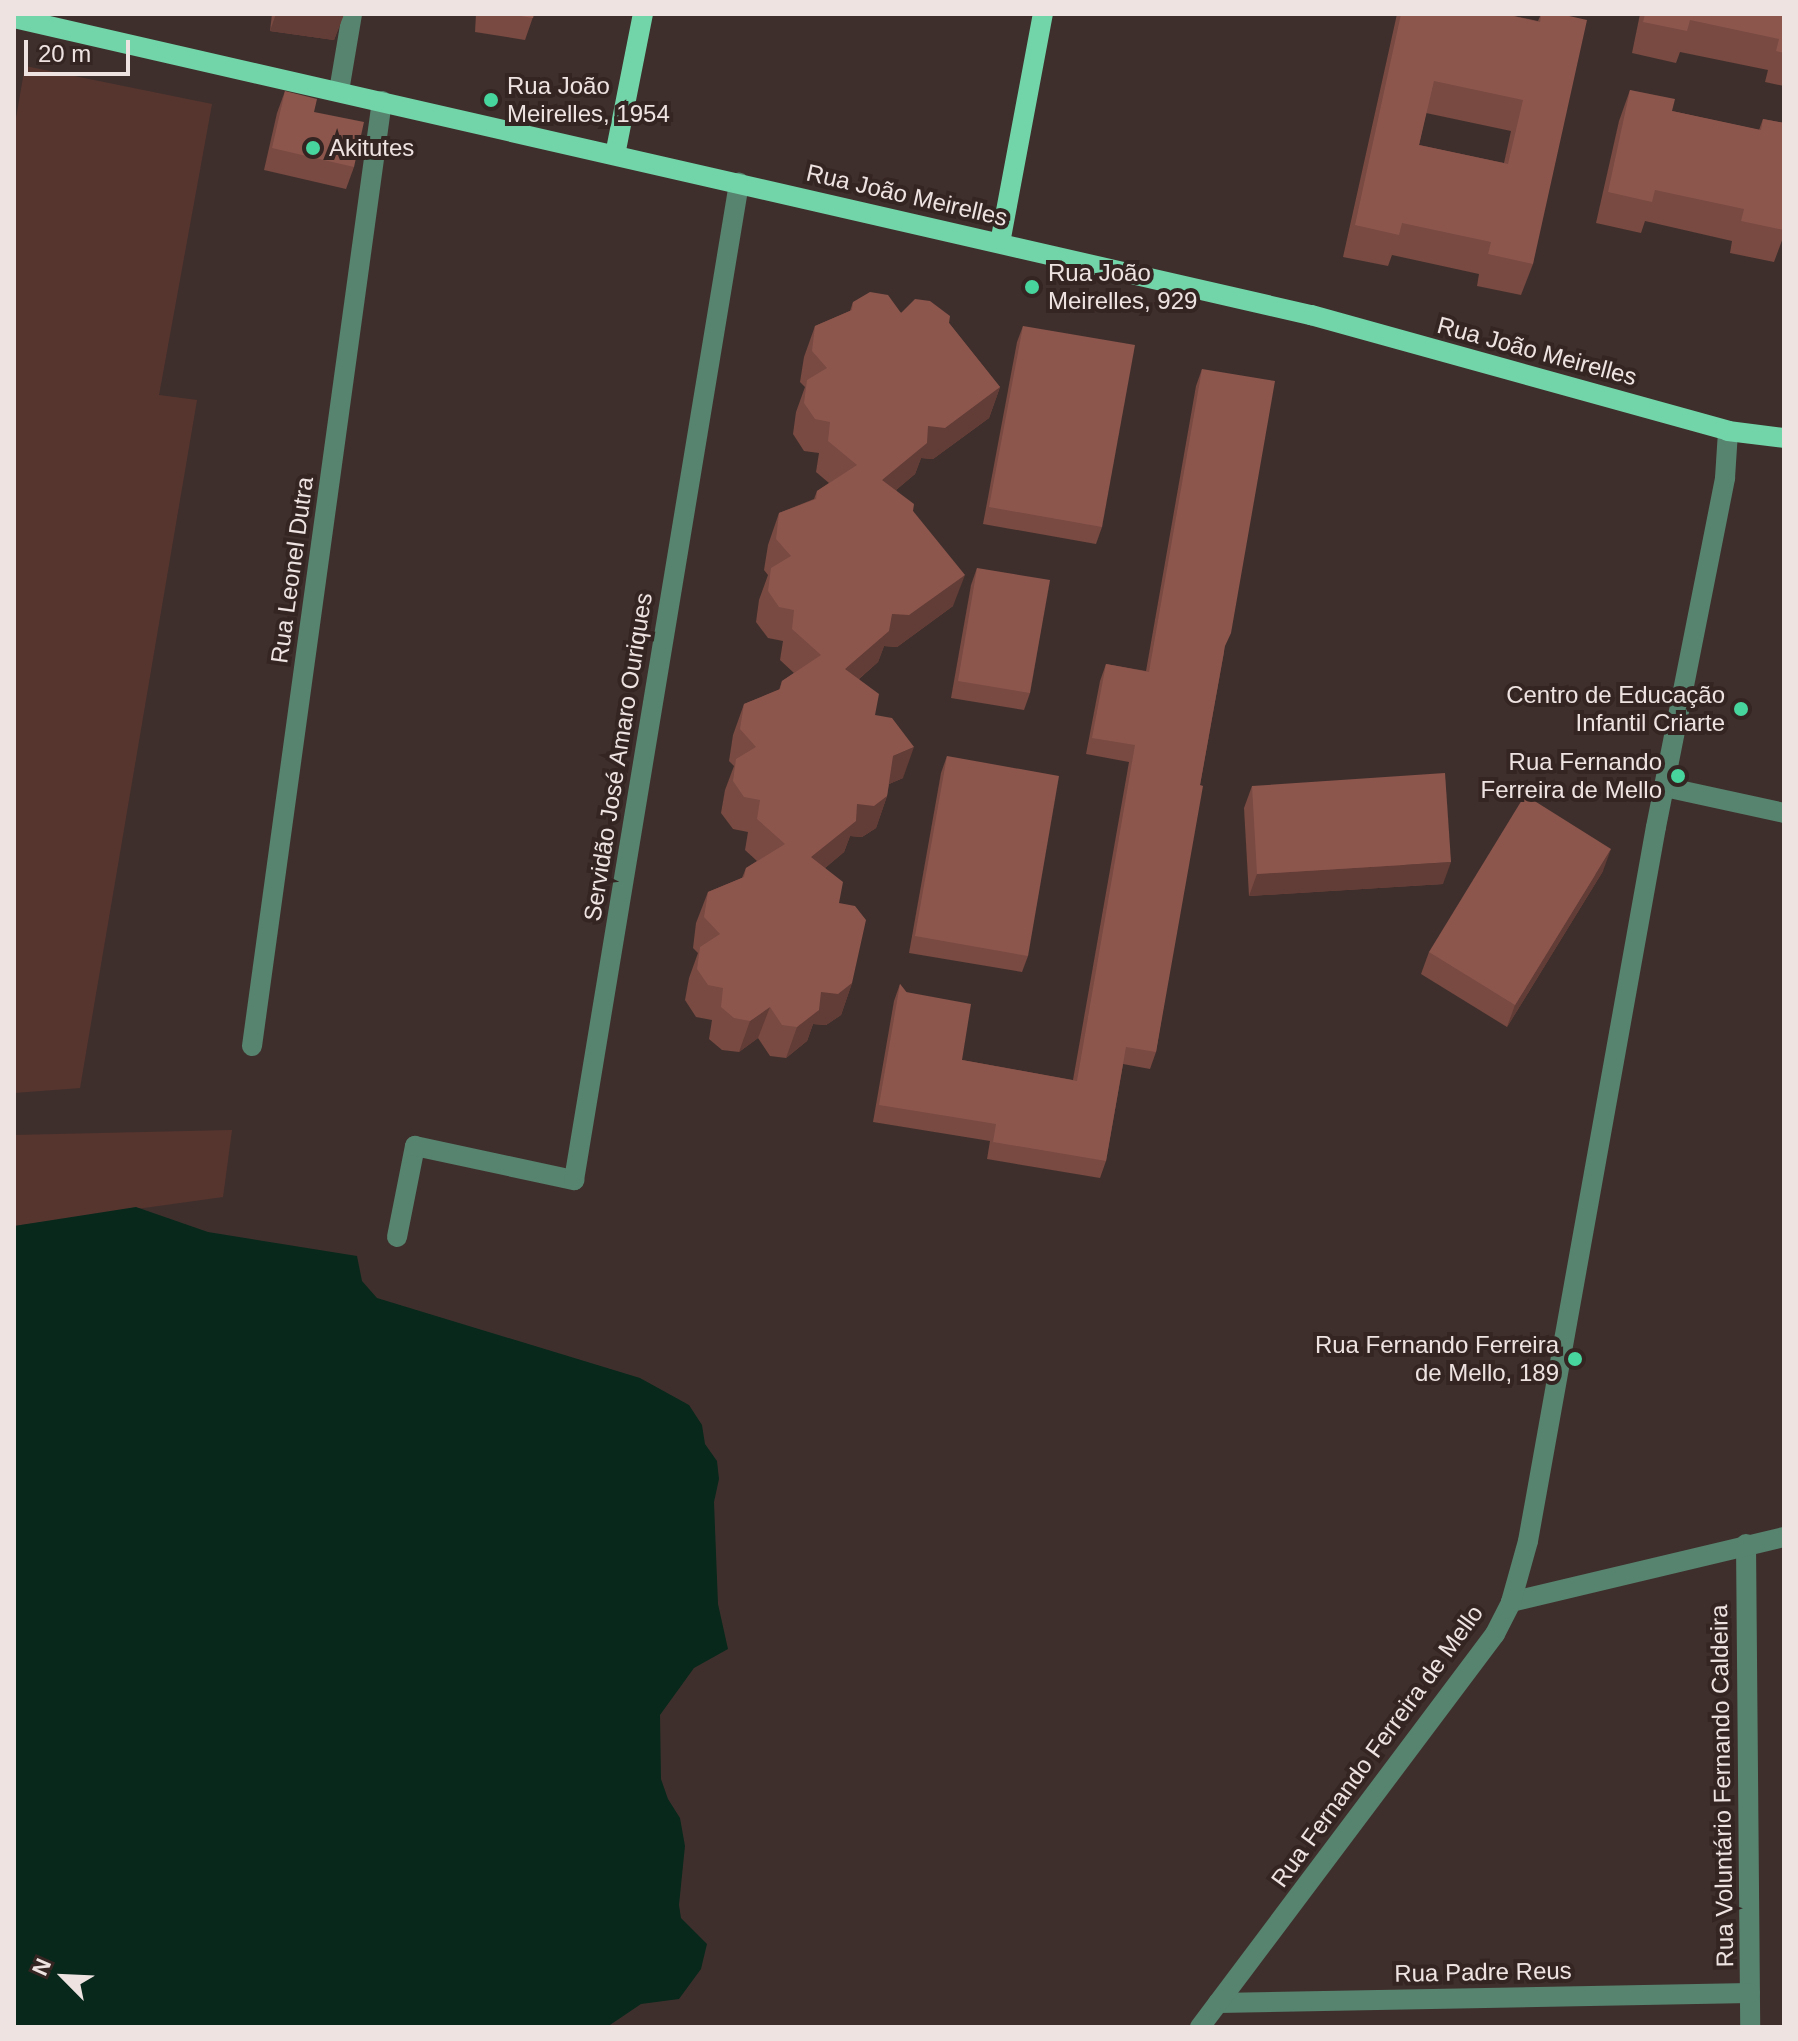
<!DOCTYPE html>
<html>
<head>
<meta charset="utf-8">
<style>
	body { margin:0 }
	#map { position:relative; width:1798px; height:2041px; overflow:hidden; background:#3f2f2c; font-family:Arial,sans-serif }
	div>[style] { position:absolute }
	.green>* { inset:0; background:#57352f }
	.water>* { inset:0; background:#08281c }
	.minor>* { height:20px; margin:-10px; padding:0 10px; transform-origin:10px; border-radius:10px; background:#57846f }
	.major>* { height:20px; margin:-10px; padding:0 10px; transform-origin:10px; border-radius:10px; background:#72d5a9 }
	.wall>* { inset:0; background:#784a42 }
	.shaded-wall>* { inset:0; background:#623c36 }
	.building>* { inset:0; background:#8c564d }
	.dots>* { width:22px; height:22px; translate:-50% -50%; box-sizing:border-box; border:4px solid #342522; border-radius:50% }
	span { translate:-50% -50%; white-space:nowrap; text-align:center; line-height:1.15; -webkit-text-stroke:8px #342522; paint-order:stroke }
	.poi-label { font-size:24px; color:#eee3e1 }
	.left { translate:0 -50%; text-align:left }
	.right { translate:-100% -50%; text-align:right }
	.street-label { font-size:24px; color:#eee3e1 }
	.frame { position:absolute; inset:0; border:16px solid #eee3e1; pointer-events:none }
	.north { position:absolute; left:24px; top:1937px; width:80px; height:80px; -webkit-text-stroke:6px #342522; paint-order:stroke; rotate:294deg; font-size:22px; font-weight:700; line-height:32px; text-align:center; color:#eee3e1 }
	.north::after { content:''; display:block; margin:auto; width:28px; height:36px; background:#eee3e1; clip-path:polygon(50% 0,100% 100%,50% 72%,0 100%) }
	.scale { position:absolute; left:24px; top:40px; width:106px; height:36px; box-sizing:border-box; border:4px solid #eee3e1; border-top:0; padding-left:10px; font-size:24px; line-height:28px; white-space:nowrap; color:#eee3e1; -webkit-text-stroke:6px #342522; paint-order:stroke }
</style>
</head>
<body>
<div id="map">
	<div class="green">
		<i style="clip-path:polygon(25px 66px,212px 104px,159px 395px,197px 400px,80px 1088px,14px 1093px,14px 130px)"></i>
		<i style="clip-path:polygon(232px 1130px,223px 1197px,14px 1226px,14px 1135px)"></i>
	</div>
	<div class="water">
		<i style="clip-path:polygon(136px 1207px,208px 1232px,357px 1256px,362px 1281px,377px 1298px,640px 1378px,689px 1405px,702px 1425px,705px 1444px,717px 1461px,719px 1479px,714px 1502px,718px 1604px,728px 1649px,694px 1668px,660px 1715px,661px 1779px,668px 1799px,680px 1818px,685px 1846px,679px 1905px,681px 1918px,707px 1944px,701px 1969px,679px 1999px,641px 2004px,607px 2027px,14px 2027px,14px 1226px)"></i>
	</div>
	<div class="minor">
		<i style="left:339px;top:91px;width:78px;rotate:-80.4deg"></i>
		<i style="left:1665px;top:787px;width:122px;rotate:12.3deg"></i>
		<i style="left:252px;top:1046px;width:954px;rotate:-82.17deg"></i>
		<i style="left:397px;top:1237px;width:93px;rotate:-78.8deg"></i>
		<i style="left:415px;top:1146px;width:163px;rotate:12.1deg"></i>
		<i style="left:574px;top:1180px;width:1011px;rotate:-80.6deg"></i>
		<i style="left:1746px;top:1544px;width:483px;rotate:89.5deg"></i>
		<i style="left:1511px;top:1602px;width:281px;rotate:-13.4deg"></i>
		<i style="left:1218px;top:2003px;width:532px;rotate:-1.08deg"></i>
		<i style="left:1200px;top:2027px;width:491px;rotate:-53.1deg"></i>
		<i style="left:1495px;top:1634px;width:36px;rotate:-63deg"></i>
		<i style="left:1511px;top:1602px;width:63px;rotate:-74.4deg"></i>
		<i style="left:1528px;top:1541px;width:725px;rotate:-79.84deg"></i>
		<i style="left:1656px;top:827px;width:356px;rotate:-78.8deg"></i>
		<i style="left:1725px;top:478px;width:47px;rotate:-86.3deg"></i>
	</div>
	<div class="major">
		<i style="left:14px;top:18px;width:1331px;rotate:12.9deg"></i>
		<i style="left:1311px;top:315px;width:433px;rotate:15.5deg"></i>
		<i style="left:1728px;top:431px;width:56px;rotate:7.1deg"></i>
		<i style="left:615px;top:155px;width:144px;rotate:-78.8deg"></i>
		<i style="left:1000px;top:243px;width:233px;rotate:-79.4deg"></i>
	</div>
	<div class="wall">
		<i style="clip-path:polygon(272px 14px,344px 14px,334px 40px,270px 31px)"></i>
		<i style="clip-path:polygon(476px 14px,534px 14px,525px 40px,475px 32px)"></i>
		<i style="clip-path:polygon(evenodd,1397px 14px,1505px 14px,1538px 21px,1541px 14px,1533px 264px,1521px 295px,1477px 286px,1479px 274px,1392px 255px,1388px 266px,1343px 257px,1397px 14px,1426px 113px,1511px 131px,1504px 163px,1419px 145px,1426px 113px)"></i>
		<i style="clip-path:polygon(1640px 14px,1784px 14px,1784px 86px,1765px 82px,1768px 70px,1680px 52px,1676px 63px,1632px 53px)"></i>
		<i style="clip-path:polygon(1630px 90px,1672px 111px,1759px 130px,1763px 119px,1784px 123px,1784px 235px,1774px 262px,1730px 253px,1732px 241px,1645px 221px,1641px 233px,1596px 223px,1619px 121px)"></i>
		<i style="clip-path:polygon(285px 91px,314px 112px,354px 167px,346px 189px,264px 170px,277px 113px)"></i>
		<i style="clip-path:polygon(853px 302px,949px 323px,1000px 387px,989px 418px,933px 459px,921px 458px,915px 474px,896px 490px,913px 511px,953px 606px,897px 647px,884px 646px,878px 662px,859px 679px,903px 778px,889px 784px,887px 796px,876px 828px,862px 837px,850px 836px,844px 852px,825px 868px,839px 903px,852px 983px,841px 1015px,826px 1025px,813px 1024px,807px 1041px,786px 1058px,770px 1056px,758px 1038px,739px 1052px,722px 1050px,709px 1039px,712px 1020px,696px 1017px,685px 1000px,689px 978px,698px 953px,693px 948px,696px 923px,708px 892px,742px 878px,746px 868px,757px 861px,745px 850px,748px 832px,733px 829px,721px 813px,725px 790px,734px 766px,729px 761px,733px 735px,744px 704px,779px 690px,782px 681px,794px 673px,780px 660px,783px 641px,768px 638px,756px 622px,759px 600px,768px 575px,764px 570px,768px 545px,779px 513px,814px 499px,817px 491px,829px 483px,816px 472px,819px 453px,804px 451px,793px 434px,796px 412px,805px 387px,800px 382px,804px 357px,815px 326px,850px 311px)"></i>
		<i style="clip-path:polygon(1023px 326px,1102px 527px,1096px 544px,983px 524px,1017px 342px)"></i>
		<i style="clip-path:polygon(1202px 369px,1224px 652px,1200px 785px,1156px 1052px,1150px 1069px,1123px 1064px,1106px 1161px,1100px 1178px,987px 1159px,990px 1141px,873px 1122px,894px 1001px,900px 984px,962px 1060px,1073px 1080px,1129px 762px,1086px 754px,1100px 681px,1106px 664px,1146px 671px,1196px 386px)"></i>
		<i style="clip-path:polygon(977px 568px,1030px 693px,1024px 710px,951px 698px,971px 585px)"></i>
		<i style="clip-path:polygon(947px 756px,1028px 956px,1022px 972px,909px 953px,941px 773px)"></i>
		<i style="clip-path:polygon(1252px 786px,1443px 884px,1249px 896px,1244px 808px)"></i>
		<i style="clip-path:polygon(1603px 871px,1507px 1027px,1421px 974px,1429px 952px)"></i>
	</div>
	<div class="shaded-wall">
		<i style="clip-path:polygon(276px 14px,344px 14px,334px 40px,270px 31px)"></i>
		<i style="clip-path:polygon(1000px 387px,989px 418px,933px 459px,921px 458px,915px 474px,871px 511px,882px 480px,928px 426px)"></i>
		<i style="clip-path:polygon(965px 575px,953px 606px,897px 647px,884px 646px,878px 662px,834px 700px,845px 669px,892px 614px)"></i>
		<i style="clip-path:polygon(914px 747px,903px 778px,882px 787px,893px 756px)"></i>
		<i style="clip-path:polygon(887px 796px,876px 828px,862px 837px,850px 836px,844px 852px,800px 889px,811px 857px,857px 804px)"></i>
		<i style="clip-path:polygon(1611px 849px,1603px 871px,1507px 1027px,1515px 1005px)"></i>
		<i style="clip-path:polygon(1451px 862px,1443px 884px,1249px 896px,1257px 874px)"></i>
		<i style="clip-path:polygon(852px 983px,841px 1015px,826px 1025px,813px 1024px,807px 1041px,786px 1058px,797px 1027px,821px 992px)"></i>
		<i style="clip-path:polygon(770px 1007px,758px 1038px,739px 1052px,750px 1021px)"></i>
	</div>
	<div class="building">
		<i style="clip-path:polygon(508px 14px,534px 14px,533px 18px)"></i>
		<i style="clip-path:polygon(evenodd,1401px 14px,1504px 14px,1540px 22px,1541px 14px,1560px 14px,1587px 20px,1533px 264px,1488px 254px,1491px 242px,1402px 223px,1399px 235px,1355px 225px,1401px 14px,1434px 81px,1523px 100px,1508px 164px,1419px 145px,1434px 81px)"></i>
		<i style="clip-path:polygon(1645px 14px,1784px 14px,1784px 53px,1776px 51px,1779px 39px,1690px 20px,1687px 31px,1643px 22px)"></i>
		<i style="clip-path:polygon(1630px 90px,1675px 99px,1672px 111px,1761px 130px,1763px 119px,1784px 123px,1784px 230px,1741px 221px,1744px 209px,1655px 190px,1652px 202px,1608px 192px)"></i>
		<i style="clip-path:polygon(285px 91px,317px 99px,314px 112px,364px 122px,354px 167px,272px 148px)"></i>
		<i style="clip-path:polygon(870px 292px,888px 295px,901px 313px,915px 299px,930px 301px,950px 316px,949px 323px,1000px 387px,945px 428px,928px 426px,927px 443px,882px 480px,914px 504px,913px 511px,965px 575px,909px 615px,892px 614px,889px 631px,845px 669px,879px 694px,875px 715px,892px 718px,914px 747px,893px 756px,887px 796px,874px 806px,857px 804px,856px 821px,811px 857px,843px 882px,839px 903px,855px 906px,866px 920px,852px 983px,838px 994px,821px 992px,819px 1010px,797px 1027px,782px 1025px,770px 1007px,750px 1021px,734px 1018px,721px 1007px,723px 988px,708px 985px,697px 969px,700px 947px,720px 934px,704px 917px,708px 892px,744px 877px,746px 868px,785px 844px,757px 819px,760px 800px,744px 797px,733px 781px,736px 759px,756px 747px,740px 729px,744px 704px,780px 689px,782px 681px,821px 655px,792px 629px,794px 610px,779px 607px,768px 591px,771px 568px,791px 556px,776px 539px,779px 513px,816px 499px,817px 491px,857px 465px,828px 441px,830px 422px,815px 419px,804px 403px,807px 380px,827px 368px,812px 351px,815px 326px,852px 310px,853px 302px)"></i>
		<i style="clip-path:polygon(1023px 326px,1135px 345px,1102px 527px,989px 507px)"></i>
		<i style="clip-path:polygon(1202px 369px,1275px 381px,1231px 633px,1225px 646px,1200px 785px,1203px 786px,1156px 1052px,1126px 1047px,1106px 1161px,993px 1142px,996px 1124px,879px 1105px,900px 984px,906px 992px,971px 1004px,962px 1060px,1077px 1081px,1135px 745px,1092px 738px,1106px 664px,1149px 672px)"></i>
		<i style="clip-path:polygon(977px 568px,1050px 580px,1030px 693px,958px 681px)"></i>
		<i style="clip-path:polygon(947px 756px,1059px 776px,1028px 956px,915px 936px)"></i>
		<i style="clip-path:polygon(1445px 773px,1451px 862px,1257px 874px,1252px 786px)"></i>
		<i style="clip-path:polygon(1525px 795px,1611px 849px,1515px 1005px,1429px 952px)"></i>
	</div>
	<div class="dots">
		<i style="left:491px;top:100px;background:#47d49d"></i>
		<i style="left:313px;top:148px;background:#47d49d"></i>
		<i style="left:1032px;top:287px;background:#47d49d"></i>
		<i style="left:1741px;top:709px;background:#47d49d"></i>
		<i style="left:1678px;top:776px;background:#47d49d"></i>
		<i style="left:1575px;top:1359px;background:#47d49d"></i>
	</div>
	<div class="poi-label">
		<span class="left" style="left:507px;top:100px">Rua João<br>Meirelles, 1954</span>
		<span class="left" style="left:329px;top:148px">Akitutes</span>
		<span class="left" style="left:1048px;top:287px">Rua João<br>Meirelles, 929</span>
		<span class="right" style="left:1725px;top:709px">Centro de Educação<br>Infantil Criarte</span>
		<span class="right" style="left:1662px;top:776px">Rua Fernando<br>Ferreira de Mello</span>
		<span class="right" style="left:1559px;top:1359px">Rua Fernando Ferreira<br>de Mello, 189</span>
	</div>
	<div class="street-label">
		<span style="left:907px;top:195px;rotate:13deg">Rua João Meirelles</span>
		<span style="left:1537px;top:351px;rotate:15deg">Rua João Meirelles</span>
		<span style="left:292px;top:570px;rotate:-82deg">Rua Leonel Dutra</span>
		<span style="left:618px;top:757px;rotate:-81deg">Servidão José Amaro Ouriques</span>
		<span style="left:1377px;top:1746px;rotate:-54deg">Rua Fernando Ferreira de Mello</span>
		<span style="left:1722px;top:1786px;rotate:-91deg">Rua Voluntário Fernando Caldeira</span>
		<span style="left:1483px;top:1972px;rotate:-1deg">Rua Padre Reus</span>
	</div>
	<div class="frame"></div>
	<div class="north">N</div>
	<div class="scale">20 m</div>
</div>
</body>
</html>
